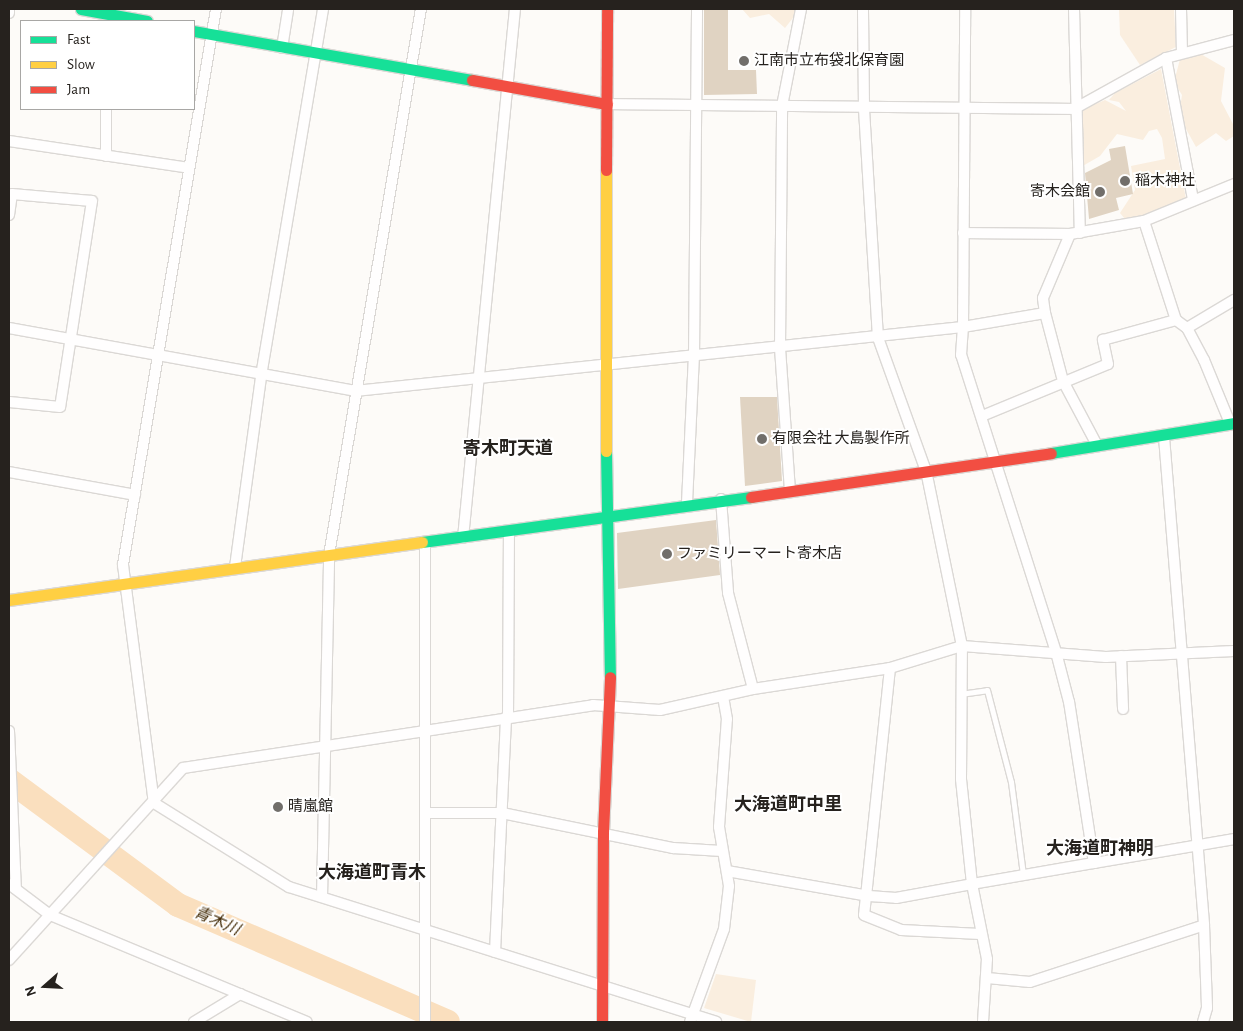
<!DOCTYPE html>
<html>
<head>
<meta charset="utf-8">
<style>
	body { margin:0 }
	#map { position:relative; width:1243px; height:1031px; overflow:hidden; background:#fdfbf8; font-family:"Alegreya Sans","Noto Sans JP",sans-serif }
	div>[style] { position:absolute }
	.green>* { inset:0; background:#faeedf }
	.river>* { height:24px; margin:-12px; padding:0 12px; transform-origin:12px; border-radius:12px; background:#fadfbe }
	.building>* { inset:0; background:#e0d3c2 }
	.roads { filter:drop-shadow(1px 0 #dbd8d5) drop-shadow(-1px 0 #dbd8d5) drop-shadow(0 1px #dbd8d5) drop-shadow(0 -1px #dbd8d5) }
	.lane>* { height:5px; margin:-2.5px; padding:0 2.5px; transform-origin:2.5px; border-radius:2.5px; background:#fffefe }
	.street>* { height:10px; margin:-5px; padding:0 5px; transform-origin:5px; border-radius:5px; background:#fffefe }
	.fast>* { height:11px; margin:-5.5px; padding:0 5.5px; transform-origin:5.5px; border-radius:5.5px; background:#16e098 }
	.slow>* { height:11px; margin:-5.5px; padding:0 5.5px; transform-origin:5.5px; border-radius:5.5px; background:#ffcf43 }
	.jam>* { height:11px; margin:-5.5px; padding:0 5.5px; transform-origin:5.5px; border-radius:5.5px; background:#f24e42 }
	.dots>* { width:14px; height:14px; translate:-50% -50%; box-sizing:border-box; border:2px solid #fff; border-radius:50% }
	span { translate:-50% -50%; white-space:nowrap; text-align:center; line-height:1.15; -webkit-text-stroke:4px #fff; paint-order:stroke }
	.poi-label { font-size:15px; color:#26221e }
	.left { translate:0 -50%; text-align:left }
	.right { translate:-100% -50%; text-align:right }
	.water-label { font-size:16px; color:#432b06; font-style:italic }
	.quarter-label { font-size:18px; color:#26221e; font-weight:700 }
	.frame { position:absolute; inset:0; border:10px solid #26221e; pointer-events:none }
	.legend { position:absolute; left:20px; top:20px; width:175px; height:90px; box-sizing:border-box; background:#fff; border:1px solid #a8a7a5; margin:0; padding:6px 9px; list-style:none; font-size:15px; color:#26221e }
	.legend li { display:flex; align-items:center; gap:10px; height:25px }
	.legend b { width:25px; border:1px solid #a8a7a5 }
	.north { position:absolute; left:20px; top:961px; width:50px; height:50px; -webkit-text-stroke:4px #fff; paint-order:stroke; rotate:251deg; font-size:14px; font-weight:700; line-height:20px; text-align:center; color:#26221e }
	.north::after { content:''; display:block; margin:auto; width:18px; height:22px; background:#26221e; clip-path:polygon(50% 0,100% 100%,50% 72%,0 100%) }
</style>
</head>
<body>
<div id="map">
	<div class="green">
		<i style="clip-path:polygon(742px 9px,800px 9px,785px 28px,769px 14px,750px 18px)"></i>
		<i style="clip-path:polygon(1119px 9px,1174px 9px,1176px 47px,1140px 65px,1120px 35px)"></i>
		<i style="clip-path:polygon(1199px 53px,1225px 68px,1221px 101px,1234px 126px,1234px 136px,1226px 141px,1216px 133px,1196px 147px,1186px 129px,1177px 128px,1182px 95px,1174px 82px,1180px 59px)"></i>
		<i style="clip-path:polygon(1161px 69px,1186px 199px,1140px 219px,1125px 219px,1120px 213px,1135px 190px,1131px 166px,1165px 159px,1162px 138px,1157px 129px,1149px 131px,1143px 140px,1117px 134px,1100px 156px,1081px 167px,1076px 112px,1105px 100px,1126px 111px,1119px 102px,1109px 100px,1115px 93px)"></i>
		<i style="clip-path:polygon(716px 974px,756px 980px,751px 1022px,704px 1008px)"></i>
	</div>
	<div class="river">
		<i style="left:9px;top:780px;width:210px;rotate:36.5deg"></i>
		<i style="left:178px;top:905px;width:294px;rotate:23.4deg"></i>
	</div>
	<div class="building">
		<i style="clip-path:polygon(704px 10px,728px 10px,728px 70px,756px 70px,757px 94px,704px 95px)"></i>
		<i style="clip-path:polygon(1125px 146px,1133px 194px,1116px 198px,1119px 210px,1089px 219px,1085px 173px,1111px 160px,1109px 149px)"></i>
		<i style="clip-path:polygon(740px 397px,777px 397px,782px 481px,745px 486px)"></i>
		<i style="clip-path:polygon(716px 520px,720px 575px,618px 589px,617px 533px)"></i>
	</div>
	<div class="roads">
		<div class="lane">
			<i style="left:960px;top:694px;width:27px;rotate:-8deg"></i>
			<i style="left:987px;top:690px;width:95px;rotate:75.4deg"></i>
			<i style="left:1011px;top:782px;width:94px;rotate:82.6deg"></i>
		</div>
		<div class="street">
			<i style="left:216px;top:9px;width:564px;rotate:99.5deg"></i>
			<i style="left:123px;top:565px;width:240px;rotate:82.6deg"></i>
			<i style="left:154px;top:803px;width:159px;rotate:31.9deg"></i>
			<i style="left:289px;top:887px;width:448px;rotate:17.5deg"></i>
			<i style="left:1074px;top:9px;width:224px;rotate:88.5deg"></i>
			<i style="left:1181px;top:9px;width:43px;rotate:88.7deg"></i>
			<i style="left:9px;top:13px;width:4px;rotate:-90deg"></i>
			<i style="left:282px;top:48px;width:39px;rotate:-81deg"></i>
			<i style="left:1166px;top:58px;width:145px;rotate:79.2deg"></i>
			<i style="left:607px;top:104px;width:467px;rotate:0.6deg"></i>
			<i style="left:1074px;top:109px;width:105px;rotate:-29deg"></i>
			<i style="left:1166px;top:58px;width:70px;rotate:-14.8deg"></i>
			<i style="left:9px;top:141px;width:182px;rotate:8.5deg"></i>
			<i style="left:106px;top:156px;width:47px;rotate:-90deg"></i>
			<i style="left:9px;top:215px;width:21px;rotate:-82deg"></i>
			<i style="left:12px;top:194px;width:80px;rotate:5deg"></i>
			<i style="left:92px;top:201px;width:208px;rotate:98.8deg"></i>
			<i style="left:60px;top:407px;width:51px;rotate:-174.4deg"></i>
			<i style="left:1144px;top:221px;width:104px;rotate:72.1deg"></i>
			<i style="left:1176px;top:320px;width:14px;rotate:36deg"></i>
			<i style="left:1187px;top:328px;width:36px;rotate:62deg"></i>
			<i style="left:1204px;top:360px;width:68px;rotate:67.6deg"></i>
			<i style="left:963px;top:233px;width:107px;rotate:0.5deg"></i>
			<i style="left:9px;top:328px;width:352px;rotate:10.3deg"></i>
			<i style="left:355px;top:391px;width:611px;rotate:-6.01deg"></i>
			<i style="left:963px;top:327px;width:318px;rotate:-89.6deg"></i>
			<i style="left:1187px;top:328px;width:55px;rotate:-30.8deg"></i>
			<i style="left:982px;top:416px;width:136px;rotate:-22.4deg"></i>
			<i style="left:1108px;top:364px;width:25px;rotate:-102deg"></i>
			<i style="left:1103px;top:340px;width:76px;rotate:-15.3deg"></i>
			<i style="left:1164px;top:437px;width:490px;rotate:85.3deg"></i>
			<i style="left:1204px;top:925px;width:83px;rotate:87.9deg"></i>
			<i style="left:1207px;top:1008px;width:15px;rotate:106deg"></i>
			<i style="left:1097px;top:445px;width:72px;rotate:-118deg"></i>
			<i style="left:1063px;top:381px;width:70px;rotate:-104.8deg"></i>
			<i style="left:1045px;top:313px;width:15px;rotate:-98deg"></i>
			<i style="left:1043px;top:298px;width:69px;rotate:-67.1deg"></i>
			<i style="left:1070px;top:234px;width:75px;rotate:-10deg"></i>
			<i style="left:1144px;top:221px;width:97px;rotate:-22.3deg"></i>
			<i style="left:9px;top:472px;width:128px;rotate:10.3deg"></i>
			<i style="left:790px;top:491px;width:143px;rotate:-94deg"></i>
			<i style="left:780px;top:348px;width:242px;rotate:-89.5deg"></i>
			<i style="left:782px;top:106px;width:99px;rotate:-78.9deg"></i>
			<i style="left:721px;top:499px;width:94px;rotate:85.7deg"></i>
			<i style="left:728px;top:593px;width:99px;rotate:75.4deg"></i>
			<i style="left:687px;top:503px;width:146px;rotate:-87.3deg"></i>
			<i style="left:694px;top:357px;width:348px;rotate:-89.5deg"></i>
			<i style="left:463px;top:538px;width:532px;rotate:-84.39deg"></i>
			<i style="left:425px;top:544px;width:478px;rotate:90deg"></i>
			<i style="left:235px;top:567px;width:193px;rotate:-82.2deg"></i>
			<i style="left:261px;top:376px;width:372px;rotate:-80.4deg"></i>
			<i style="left:1121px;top:656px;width:53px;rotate:87.8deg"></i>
			<i style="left:890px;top:668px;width:248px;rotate:96deg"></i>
			<i style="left:864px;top:915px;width:40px;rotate:22deg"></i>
			<i style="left:901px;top:930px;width:79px;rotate:2.9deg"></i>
			<i style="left:508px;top:717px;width:185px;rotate:-89.7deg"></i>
			<i style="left:9px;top:731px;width:158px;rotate:87.5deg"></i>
			<i style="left:427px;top:813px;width:75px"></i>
			<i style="left:502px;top:813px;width:175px;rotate:11.6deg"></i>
			<i style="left:673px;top:848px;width:49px;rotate:3.5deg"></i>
			<i style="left:1094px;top:863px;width:142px;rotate:-9.7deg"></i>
			<i style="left:727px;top:871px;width:144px;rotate:10deg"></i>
			<i style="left:869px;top:896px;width:27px;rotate:4deg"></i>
			<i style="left:896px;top:898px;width:77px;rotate:-10.4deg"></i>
			<i style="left:972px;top:884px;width:106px;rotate:-96deg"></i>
			<i style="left:961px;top:779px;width:133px;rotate:-89.6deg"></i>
			<i style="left:962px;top:646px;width:144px;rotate:4.4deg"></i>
			<i style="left:1106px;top:657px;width:128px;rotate:-2.7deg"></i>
			<i style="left:9px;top:884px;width:51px;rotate:37.1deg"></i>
			<i style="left:50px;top:915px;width:278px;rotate:22.6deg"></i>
			<i style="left:322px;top:897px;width:342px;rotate:-88.8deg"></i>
			<i style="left:329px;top:555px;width:554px;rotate:-80.44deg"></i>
			<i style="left:495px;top:952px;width:235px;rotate:-87.3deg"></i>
			<i style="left:9px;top:960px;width:259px;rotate:-47.8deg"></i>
			<i style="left:183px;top:768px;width:415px;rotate:-8.7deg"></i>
			<i style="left:593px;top:705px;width:67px;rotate:4.3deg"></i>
			<i style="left:660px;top:710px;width:95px;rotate:-12.7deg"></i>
			<i style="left:753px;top:689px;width:139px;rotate:-8.7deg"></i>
			<i style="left:890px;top:668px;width:75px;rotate:-17deg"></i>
			<i style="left:962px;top:646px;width:179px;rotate:-101.6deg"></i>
			<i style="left:926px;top:471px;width:141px;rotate:-109.8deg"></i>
			<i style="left:878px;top:338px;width:231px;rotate:-93.5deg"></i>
			<i style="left:864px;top:107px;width:98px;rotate:-90.6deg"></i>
			<i style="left:987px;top:978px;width:43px;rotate:5.3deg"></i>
			<i style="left:1030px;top:982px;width:183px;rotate:-18.1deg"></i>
			<i style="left:194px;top:1022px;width:54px;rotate:-31.3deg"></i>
			<i style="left:690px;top:1022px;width:99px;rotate:-69.9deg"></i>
			<i style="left:724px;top:929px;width:43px;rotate:-83.4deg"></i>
			<i style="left:729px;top:886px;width:60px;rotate:-99.6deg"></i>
			<i style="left:719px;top:827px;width:108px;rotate:-85.8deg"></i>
			<i style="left:727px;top:719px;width:23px;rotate:-100deg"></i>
			<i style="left:983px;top:1022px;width:63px;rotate:-86.4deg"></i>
			<i style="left:987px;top:959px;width:76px;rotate:-101.3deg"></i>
			<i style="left:972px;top:884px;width:124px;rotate:-9.8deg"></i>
			<i style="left:1094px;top:863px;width:163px;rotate:-98.8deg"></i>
			<i style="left:1069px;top:702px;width:52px;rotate:-104.6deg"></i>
			<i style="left:1056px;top:652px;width:312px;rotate:-107.7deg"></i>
			<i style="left:961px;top:355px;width:28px;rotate:-86deg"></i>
			<i style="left:963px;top:327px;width:83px;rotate:-9.7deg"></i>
		</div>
		<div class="fast">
			<i style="left:81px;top:9px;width:67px;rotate:10.3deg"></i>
			<i style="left:194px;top:31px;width:282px;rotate:10deg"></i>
			<i style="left:606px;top:451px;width:226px;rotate:89deg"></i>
			<i style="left:1051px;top:453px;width:185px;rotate:-9.3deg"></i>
			<i style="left:422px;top:542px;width:332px;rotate:-7.8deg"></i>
		</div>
		<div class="slow">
			<i style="left:606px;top:170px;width:281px;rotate:90deg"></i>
			<i style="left:9px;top:600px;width:417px;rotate:-8deg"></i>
		</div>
		<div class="jam">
			<i style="left:472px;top:80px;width:137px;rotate:10.1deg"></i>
			<i style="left:606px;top:170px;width:161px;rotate:-89.6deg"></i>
			<i style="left:751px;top:497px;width:303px;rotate:-8.3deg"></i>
			<i style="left:602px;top:1022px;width:190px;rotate:-89.7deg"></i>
			<i style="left:603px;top:832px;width:155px;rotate:-87.4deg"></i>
		</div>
	</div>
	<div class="dots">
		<i style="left:744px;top:61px;background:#716e6a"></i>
		<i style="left:1125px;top:181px;background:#716e6a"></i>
		<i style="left:1100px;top:192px;background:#716e6a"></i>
		<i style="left:762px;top:439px;background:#716e6a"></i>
		<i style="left:667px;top:554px;background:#716e6a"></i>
		<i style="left:278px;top:807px;background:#716e6a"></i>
	</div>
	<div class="poi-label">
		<span class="left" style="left:754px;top:61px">江南市立布袋北保育園</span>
		<span class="left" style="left:1135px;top:181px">稲木神社</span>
		<span class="right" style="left:1090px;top:192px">寄木会館</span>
		<span class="left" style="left:772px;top:439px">有限会社 大島製作所</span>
		<span class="left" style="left:677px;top:554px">ファミリーマート寄木店</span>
		<span class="left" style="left:288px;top:807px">晴嵐館</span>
	</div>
	<div class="water-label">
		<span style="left:217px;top:921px;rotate:24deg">青木川</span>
	</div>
	<div class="quarter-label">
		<span style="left:508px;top:449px">寄木町天道</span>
		<span style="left:788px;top:805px">大海道町中里</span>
		<span style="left:1100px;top:849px">大海道町神明</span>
		<span style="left:372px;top:873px">大海道町青木</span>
	</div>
	<div class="frame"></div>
	<ul class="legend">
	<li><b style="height:6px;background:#16e098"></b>Fast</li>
	<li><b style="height:6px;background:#ffcf43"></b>Slow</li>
	<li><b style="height:6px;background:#f24e42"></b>Jam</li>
	</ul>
	<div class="north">N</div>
</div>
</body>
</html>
